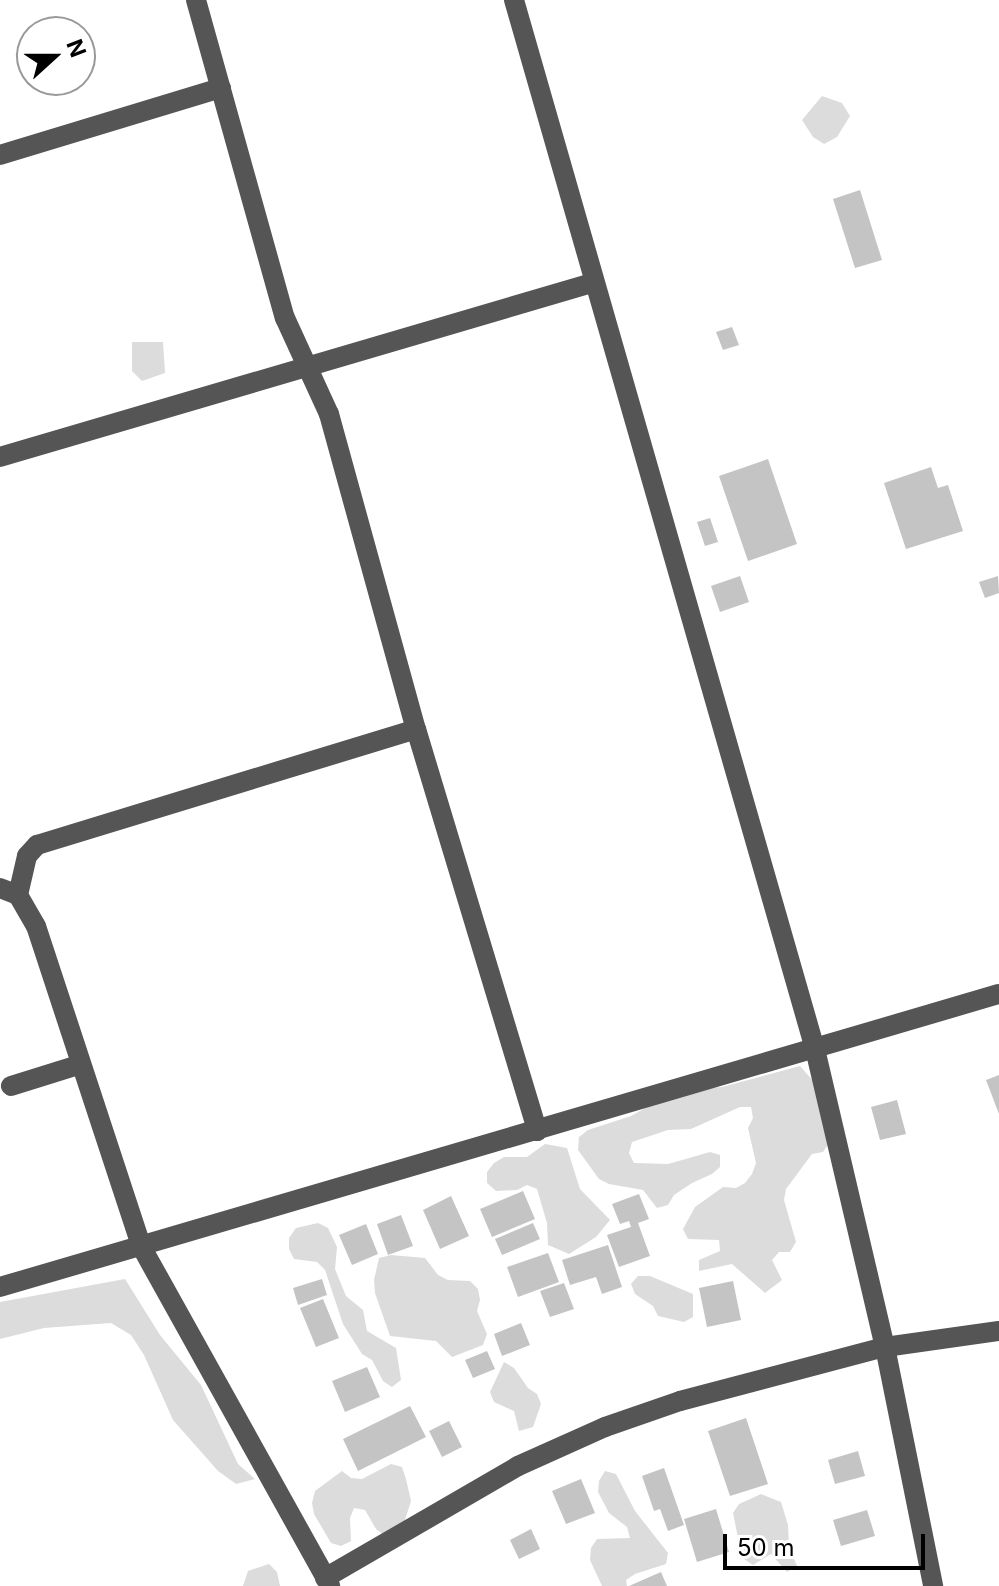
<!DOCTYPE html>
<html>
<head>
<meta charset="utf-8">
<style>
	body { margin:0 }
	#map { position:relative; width:999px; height:1586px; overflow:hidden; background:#fff; font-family:Inter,sans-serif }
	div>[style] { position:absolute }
	.green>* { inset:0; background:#dcdcdc }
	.building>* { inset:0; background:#c4c4c4 }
	.minor>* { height:20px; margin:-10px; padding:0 10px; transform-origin:10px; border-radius:10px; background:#555 }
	span { translate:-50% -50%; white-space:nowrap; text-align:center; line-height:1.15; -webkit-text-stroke:6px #fff; paint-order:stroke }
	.north { position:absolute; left:16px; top:16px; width:80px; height:80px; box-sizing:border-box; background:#fff; border:2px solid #999; border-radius:50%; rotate:69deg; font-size:22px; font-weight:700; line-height:32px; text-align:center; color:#000 }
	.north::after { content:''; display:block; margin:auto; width:28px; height:36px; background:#000; clip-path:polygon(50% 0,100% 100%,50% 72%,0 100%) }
	.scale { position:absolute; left:723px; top:1534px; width:202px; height:36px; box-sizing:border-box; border:4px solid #000; border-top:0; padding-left:10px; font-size:24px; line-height:28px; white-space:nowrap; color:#000; -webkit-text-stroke:6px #fff; paint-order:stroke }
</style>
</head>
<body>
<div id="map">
	<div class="green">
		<i style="clip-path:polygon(822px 96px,842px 103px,850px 116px,837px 137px,824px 144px,813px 137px,802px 120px)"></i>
		<i style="clip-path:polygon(132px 342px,163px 342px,165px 373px,142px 381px,132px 371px)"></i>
		<i style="clip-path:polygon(800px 1066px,814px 1082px,829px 1143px,823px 1152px,812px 1154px,786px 1189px,784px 1200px,796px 1242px,790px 1252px,779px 1252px,772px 1260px,782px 1280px,765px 1293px,732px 1264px,699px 1271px,699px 1260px,720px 1251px,719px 1240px,688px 1239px,683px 1229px,695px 1207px,723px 1187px,736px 1188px,745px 1183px,752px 1174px,756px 1163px,748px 1128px,753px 1118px,751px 1107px,740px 1107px,691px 1129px,668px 1130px,632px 1142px,629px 1153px,634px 1163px,668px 1164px,710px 1152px,720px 1155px,720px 1167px,712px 1174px,692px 1183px,674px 1195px,668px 1205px,657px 1208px,643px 1190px,609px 1184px,599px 1179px,578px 1150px,579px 1137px,588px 1130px,631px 1116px,651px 1105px,699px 1089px,722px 1087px)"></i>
		<i style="clip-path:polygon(545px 1144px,567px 1148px,580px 1189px,610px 1220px,596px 1237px,569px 1254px,548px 1245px,547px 1223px,537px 1189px,527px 1185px,517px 1190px,496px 1191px,487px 1183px,487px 1172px,494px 1163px,504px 1157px,527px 1157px)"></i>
		<i style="clip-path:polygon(318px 1223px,328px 1228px,337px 1247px,335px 1269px,346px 1296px,363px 1310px,367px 1331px,396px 1348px,401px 1380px,392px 1387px,383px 1381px,372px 1360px,362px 1354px,343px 1324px,325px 1270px,317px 1262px,294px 1259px,289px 1249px,289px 1238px,296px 1228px)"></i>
		<i style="clip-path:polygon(391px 1255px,425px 1258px,438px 1275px,448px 1280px,470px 1281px,478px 1289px,480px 1300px,477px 1311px,487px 1334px,483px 1345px,452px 1357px,436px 1341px,390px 1336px,375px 1293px,374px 1280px,379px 1258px)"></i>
		<i style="clip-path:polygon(638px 1276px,650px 1276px,693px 1294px,693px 1317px,684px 1322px,658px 1316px,653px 1306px,635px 1294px,631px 1284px)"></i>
		<i style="clip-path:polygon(125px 1279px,160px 1335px,201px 1385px,238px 1464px,255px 1479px,236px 1484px,218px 1471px,173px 1420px,144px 1355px,131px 1335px,111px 1323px,44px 1328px,0 1339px,0 1302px)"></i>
		<i style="clip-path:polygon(504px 1362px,514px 1368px,528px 1388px,537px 1394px,541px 1404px,533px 1427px,519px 1431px,514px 1411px,494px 1402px,490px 1392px)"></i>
		<i style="clip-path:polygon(391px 1464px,402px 1467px,406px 1479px,411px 1501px,404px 1523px,386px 1537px,376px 1529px,365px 1510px,354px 1508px,350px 1518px,351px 1541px,341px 1546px,331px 1543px,314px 1514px,312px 1503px,315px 1491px,342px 1471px,351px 1478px,362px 1479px)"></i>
		<i style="clip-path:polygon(605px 1471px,616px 1474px,635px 1511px,668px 1553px,666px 1564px,635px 1574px,626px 1580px,627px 1586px,602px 1586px,590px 1560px,591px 1548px,597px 1539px,630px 1538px,627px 1527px,609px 1513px,598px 1492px,599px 1481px)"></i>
		<i style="clip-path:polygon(761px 1494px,781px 1502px,788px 1525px,789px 1547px,797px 1566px,787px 1572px,771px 1554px,753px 1565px,744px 1559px,740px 1548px,733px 1513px,739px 1504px)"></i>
		<i style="clip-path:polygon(269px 1564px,277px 1572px,280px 1586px,243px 1586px,248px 1571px)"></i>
	</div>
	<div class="building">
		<i style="clip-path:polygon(860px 190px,882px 260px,855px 268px,833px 199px)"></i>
		<i style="clip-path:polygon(732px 327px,739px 345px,723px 350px,716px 332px)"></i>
		<i style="clip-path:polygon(768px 459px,797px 544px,748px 561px,719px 476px)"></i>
		<i style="clip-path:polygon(931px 467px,938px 488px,948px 485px,963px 531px,906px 549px,884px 483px)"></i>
		<i style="clip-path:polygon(710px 518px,718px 542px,705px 546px,697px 522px)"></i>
		<i style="clip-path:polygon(740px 576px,749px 602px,720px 612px,711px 586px)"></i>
		<i style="clip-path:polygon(998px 576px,999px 593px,985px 598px,979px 582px)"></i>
		<i style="clip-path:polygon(999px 1075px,999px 1114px,986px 1080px)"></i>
		<i style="clip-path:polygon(897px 1100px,906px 1134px,880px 1140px,871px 1107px)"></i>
		<i style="clip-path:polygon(523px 1191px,535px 1219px,492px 1237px,480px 1209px)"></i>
		<i style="clip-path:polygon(639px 1194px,649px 1219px,638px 1223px,650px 1256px,619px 1267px,607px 1235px,631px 1227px,629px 1221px,620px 1224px,612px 1204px)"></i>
		<i style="clip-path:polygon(451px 1196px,469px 1236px,440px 1249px,423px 1210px)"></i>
		<i style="clip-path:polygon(401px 1215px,413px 1246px,388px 1255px,377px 1224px)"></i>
		<i style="clip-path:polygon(533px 1223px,540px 1239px,502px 1255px,495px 1239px)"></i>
		<i style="clip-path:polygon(366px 1224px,378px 1254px,352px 1265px,339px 1235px)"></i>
		<i style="clip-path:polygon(608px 1245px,622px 1287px,602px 1294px,596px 1277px,570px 1285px,562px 1260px)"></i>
		<i style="clip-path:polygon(548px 1253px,559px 1282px,518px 1297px,507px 1267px)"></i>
		<i style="clip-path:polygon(322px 1279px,327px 1295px,298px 1305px,293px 1288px)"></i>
		<i style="clip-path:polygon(733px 1281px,741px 1320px,707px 1327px,699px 1288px)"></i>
		<i style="clip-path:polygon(564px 1283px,574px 1309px,550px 1317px,540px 1291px)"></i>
		<i style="clip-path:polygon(323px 1299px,339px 1338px,316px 1347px,300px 1308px)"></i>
		<i style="clip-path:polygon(521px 1323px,530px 1345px,502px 1356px,494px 1334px)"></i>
		<i style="clip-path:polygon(487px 1351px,495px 1369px,473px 1378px,465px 1360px)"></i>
		<i style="clip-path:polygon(367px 1367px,380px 1397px,345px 1412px,332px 1381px)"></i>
		<i style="clip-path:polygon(410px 1406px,426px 1437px,358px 1471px,343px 1439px)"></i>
		<i style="clip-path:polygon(746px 1418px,768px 1484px,730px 1496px,708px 1431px)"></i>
		<i style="clip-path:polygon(449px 1421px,462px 1447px,442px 1457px,429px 1431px)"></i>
		<i style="clip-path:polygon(858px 1451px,865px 1476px,835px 1484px,828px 1460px)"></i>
		<i style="clip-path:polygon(664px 1468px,684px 1525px,668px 1531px,660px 1509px,654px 1511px,642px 1476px)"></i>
		<i style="clip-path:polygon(581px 1479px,595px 1513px,566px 1524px,552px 1491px)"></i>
		<i style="clip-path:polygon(716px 1509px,729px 1552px,697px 1562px,684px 1519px)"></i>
		<i style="clip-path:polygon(867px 1510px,875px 1536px,841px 1546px,833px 1520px)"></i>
		<i style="clip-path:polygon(531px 1529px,540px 1549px,519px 1559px,510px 1540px)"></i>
		<i style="clip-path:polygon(661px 1572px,667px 1586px,629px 1586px)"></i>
	</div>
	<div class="minor">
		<i style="left:196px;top:0;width:330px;rotate:74.4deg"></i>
		<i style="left:285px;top:318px;width:106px;rotate:65.4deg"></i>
		<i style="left:329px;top:414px;width:327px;rotate:74.6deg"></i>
		<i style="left:416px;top:729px;width:420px;rotate:73.2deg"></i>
		<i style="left:514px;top:0;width:1091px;rotate:73.99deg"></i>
		<i style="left:815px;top:1049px;width:306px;rotate:76.8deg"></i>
		<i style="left:885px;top:1347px;width:244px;rotate:78.6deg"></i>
		<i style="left:0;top:155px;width:231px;rotate:-16.9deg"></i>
		<i style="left:0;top:457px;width:617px;rotate:-16.38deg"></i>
		<i style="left:0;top:888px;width:19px;rotate:21deg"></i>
		<i style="left:18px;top:895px;width:36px;rotate:60deg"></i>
		<i style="left:36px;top:926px;width:337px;rotate:71.8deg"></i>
		<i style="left:141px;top:1246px;width:389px;rotate:60.9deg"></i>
		<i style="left:18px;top:895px;width:40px;rotate:-77deg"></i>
		<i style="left:27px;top:856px;width:15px;rotate:-48deg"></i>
		<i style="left:37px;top:845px;width:396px;rotate:-17deg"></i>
		<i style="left:11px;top:1086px;width:73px;rotate:-17.4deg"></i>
		<i style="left:0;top:1287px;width:1041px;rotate:-16.35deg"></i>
		<i style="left:325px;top:1578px;width:223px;rotate:-30.1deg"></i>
		<i style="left:518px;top:1466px;width:95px;rotate:-24.1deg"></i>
		<i style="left:605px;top:1427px;width:79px;rotate:-19.1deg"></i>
		<i style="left:680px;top:1401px;width:212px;rotate:-14.8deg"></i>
		<i style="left:885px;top:1347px;width:115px;rotate:-8deg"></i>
	</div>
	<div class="north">N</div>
	<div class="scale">50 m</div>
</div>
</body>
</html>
